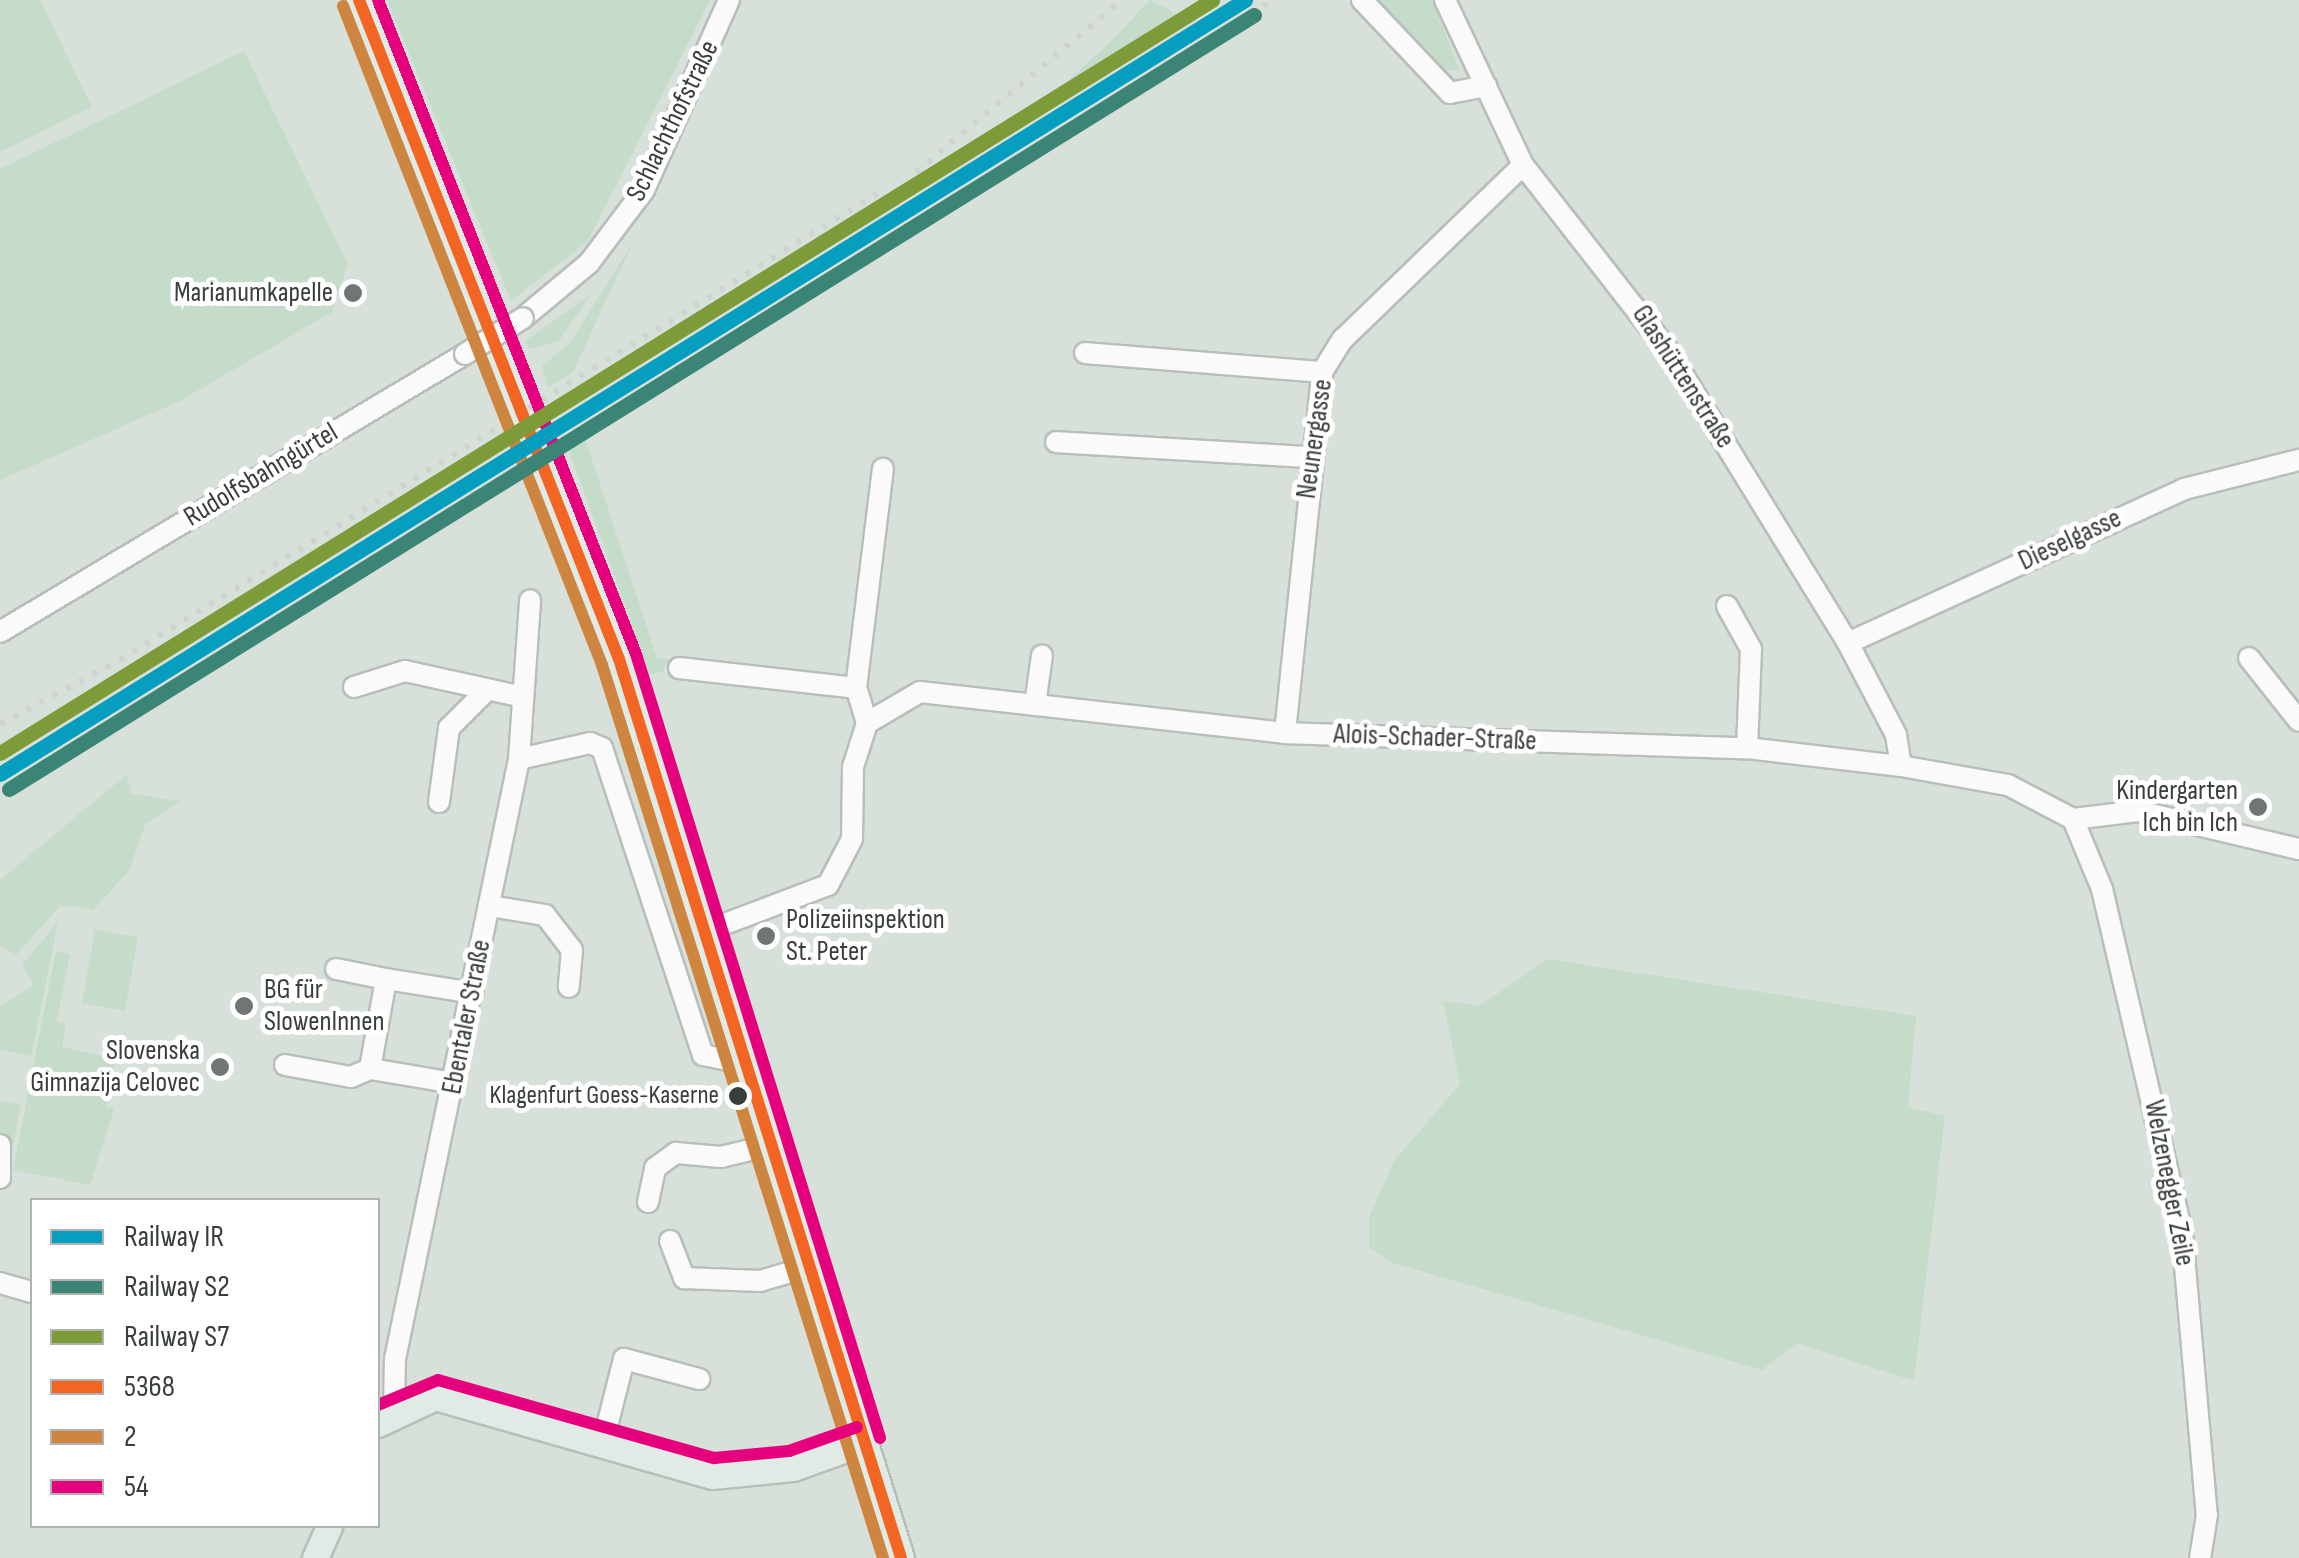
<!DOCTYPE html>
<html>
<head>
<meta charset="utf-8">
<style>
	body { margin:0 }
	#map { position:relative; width:2299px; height:1558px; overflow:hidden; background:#d8e0da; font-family:"Sofia Sans Condensed",sans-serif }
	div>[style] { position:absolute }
	.green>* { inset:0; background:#c5dccb }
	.roads { filter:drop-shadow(2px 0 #b8beba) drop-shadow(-2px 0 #b8beba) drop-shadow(0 2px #b8beba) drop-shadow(0 -2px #b8beba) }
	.minor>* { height:20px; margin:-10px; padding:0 10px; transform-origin:10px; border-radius:10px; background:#f9faf9 }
	.major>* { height:25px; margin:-12.5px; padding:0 12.5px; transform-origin:12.5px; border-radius:12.5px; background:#e1ebe5 }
	.rail>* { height:6px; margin-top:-3px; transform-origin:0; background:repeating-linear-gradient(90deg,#d0d3d2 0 5px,transparent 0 15px) }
	.bridges { filter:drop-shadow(2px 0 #b8beba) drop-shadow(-2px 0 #b8beba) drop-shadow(0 2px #b8beba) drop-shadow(0 -2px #b8beba) }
	.minor-bridge>* { height:20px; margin:-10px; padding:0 10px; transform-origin:10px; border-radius:10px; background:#f9faf9 }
	.bus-1>* { height:12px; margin:-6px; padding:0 6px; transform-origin:6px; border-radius:6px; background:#f26522 }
	.bus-2>* { height:12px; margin:-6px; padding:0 6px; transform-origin:6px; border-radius:6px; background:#cd853f }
	.bus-3>* { height:12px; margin:-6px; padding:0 6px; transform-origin:6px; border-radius:6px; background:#e5007d }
	.rail-1>* { height:15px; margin:-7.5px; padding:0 7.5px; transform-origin:7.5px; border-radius:7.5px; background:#069ebf }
	.rail-2>* { height:15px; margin:-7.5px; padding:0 7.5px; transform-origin:7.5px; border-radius:7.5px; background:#3c8475 }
	.rail-3>* { height:15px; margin:-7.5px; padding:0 7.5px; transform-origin:7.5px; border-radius:7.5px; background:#7e9b3a }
	.dots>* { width:28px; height:28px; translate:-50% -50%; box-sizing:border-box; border:5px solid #fff; border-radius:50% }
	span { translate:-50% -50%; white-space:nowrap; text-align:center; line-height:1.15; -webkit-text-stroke:10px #fff; paint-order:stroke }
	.bus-label { font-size:26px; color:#383e3a }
	.right { translate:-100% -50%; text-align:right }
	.street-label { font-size:28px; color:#383e3a }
	.poi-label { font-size:28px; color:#383e3a }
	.left { translate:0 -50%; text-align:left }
	.legend { position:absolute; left:30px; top:1198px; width:350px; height:330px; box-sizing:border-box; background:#fff; border:2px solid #afb2b0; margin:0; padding:12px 18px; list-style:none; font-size:30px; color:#383e3a }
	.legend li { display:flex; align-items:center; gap:20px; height:50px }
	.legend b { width:50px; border:2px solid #afb2b0 }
</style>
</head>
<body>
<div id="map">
	<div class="green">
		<i style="clip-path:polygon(0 0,40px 0,92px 107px,0 152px)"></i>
		<i style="clip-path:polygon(387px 0,710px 0,588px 241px,511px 301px)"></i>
		<i style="clip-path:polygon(1150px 0,1177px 14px,1062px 86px,1108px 44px)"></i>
		<i style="clip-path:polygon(1378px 0,1432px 0,1460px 71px,1443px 69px)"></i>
		<i style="clip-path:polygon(244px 51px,348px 264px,332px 312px,180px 401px,0 480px,0 169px)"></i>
		<i style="clip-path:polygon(633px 242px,573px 372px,548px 387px,542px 366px,570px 343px)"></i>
		<i style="clip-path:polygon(591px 294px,559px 341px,530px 349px,525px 341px)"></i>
		<i style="clip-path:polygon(584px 435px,657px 658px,670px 659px,663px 671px,650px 674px,567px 445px)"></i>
		<i style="clip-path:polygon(127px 774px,131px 794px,180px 801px,145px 825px,129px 871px,93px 910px,61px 905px,16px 955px,0 945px,0 880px)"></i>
		<i style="clip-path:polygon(58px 922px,31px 1056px,0 1050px,0 1006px,34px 985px,22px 965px)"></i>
		<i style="clip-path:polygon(95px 929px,138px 937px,125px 1011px,82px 1003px)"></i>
		<i style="clip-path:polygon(56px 951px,70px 954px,57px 1021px,66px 1023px,62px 1047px,116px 1059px,106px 1107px,114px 1109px,90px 1185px,13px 1170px)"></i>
		<i style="clip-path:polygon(1548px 959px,1916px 1016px,1908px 1107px,1945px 1116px,1914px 1381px,1797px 1343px,1762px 1370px,1393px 1263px,1369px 1247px,1369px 1217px,1394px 1161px,1460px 1084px,1443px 1001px,1479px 1006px)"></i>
		<i style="clip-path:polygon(0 1101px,21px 1105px,12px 1151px,0 1132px)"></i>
	</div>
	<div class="roads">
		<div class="minor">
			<i style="left:1362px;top:0;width:128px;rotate:46.6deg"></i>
			<i style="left:1450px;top:93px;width:37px;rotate:-11deg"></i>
			<i style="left:1445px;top:0;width:183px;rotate:64.7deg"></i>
			<i style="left:1523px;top:165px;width:234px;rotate:52deg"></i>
			<i style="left:1667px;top:349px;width:345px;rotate:58.4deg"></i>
			<i style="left:1848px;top:643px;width:104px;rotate:62.4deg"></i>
			<i style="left:1896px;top:735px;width:31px;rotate:81deg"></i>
			<i style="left:523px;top:318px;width:86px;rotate:-39.8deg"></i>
			<i style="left:589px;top:263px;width:91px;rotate:-53deg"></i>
			<i style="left:644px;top:190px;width:208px;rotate:-65.9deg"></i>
			<i style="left:1085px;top:353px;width:238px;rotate:4.6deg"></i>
			<i style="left:1056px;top:442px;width:254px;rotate:3.4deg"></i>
			<i style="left:1727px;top:606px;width:49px;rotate:60.8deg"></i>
			<i style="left:1751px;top:649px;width:99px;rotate:92.3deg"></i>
			<i style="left:0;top:632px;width:542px;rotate:-30.87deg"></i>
			<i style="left:1848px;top:643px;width:370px;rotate:-24.6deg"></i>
			<i style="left:2184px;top:489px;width:119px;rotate:-14.2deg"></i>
			<i style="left:2249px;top:658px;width:80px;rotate:51.6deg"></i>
			<i style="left:679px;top:668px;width:178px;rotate:6.4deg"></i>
			<i style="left:354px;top:687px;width:53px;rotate:-17.4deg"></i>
			<i style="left:405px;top:671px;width:121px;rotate:12.4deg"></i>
			<i style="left:1035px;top:705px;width:50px;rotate:-82deg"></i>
			<i style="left:867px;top:723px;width:37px;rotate:-107deg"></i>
			<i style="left:856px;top:688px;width:221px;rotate:-83deg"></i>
			<i style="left:1285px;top:733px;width:363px;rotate:-84.1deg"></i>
			<i style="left:1322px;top:372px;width:39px;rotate:-58deg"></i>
			<i style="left:1343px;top:339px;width:250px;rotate:-44deg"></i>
			<i style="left:519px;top:759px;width:73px;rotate:-12.7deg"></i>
			<i style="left:590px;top:743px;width:13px;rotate:23deg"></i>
			<i style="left:602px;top:748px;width:323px;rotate:71.8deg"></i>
			<i style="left:703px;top:1055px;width:45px;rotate:11.6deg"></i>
			<i style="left:439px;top:802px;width:75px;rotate:-82.3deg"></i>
			<i style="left:449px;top:728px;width:52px;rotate:-45deg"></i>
			<i style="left:2073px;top:819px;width:76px;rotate:67.5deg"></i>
			<i style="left:2102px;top:889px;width:352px;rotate:76.9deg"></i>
			<i style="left:2182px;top:1232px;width:284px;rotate:85deg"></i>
			<i style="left:2207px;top:1515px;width:44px;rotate:99.2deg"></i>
			<i style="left:490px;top:906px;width:56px;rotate:9.3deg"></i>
			<i style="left:545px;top:915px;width:44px;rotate:52.4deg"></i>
			<i style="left:572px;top:950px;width:37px;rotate:95deg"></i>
			<i style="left:706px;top:931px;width:130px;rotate:-20.7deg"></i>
			<i style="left:828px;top:885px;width:52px;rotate:-62.4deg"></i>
			<i style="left:852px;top:839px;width:72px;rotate:-89.2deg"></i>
			<i style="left:853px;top:767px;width:46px;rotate:-72.3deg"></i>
			<i style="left:867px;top:723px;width:61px;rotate:-30.3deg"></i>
			<i style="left:920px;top:692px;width:367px;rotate:6.4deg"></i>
			<i style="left:1285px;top:733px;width:462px;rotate:1.9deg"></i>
			<i style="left:1747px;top:748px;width:155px;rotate:6.7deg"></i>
			<i style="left:1901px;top:766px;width:109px;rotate:10.1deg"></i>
			<i style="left:2008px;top:785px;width:73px;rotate:27.6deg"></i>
			<i style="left:2073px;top:819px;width:65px;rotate:-7deg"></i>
			<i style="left:2138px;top:811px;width:165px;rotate:13.3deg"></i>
			<i style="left:336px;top:969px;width:51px;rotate:11.3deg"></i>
			<i style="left:285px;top:1065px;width:67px;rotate:10.3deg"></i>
			<i style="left:351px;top:1077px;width:21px;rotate:-23deg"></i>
			<i style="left:454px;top:1083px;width:85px;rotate:-170.5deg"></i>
			<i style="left:370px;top:1069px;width:91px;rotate:-79.9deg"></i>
			<i style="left:386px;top:979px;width:88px;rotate:9.1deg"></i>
			<i style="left:0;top:1145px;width:33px;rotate:90deg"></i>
			<i style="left:648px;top:1202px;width:35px;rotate:-78deg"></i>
			<i style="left:655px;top:1168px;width:26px;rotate:-36deg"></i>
			<i style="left:676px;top:1153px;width:45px;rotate:5.1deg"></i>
			<i style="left:721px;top:1157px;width:51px;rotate:-13.5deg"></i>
			<i style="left:670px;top:1241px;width:40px;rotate:69deg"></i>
			<i style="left:684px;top:1278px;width:76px;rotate:2.3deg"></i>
			<i style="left:760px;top:1281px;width:50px;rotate:-16.3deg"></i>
			<i style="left:0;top:1283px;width:33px;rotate:16deg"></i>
			<i style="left:394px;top:1409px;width:50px;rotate:-88.9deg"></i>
			<i style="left:395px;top:1359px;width:613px;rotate:-78.32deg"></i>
			<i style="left:519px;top:759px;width:159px;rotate:-86deg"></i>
			<i style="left:602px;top:1446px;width:90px;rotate:-75.8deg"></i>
			<i style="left:624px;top:1359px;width:78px;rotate:14.9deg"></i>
		</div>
		<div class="major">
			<i style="left:359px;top:0;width:708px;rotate:68.47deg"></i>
			<i style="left:619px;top:659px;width:942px;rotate:72.58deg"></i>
			<i style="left:378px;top:1424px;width:63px;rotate:-25.3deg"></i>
			<i style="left:435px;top:1397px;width:288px;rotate:15.9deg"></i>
			<i style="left:712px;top:1476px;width:81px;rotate:-5.6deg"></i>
			<i style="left:793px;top:1468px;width:74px;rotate:-19.7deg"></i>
			<i style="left:315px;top:1558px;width:35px;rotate:-66deg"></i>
		</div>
	</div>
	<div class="rail">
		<i style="left:916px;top:172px;width:268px;rotate:-39.9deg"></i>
		<i style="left:319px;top:590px;width:1122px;rotate:-31.73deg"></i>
		<i style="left:0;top:724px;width:136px;rotate:-28.1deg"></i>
		<i style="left:120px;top:660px;width:890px;rotate:-31.64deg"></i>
	</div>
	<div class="bridges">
		<div class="minor-bridge">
			<i style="left:465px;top:354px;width:68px;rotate:-31.8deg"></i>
		</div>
	</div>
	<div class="bus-1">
		<i style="left:359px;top:0;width:708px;rotate:68.47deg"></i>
		<i style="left:619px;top:659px;width:942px;rotate:72.58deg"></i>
	</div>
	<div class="bus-2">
		<i style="left:343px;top:6px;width:708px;rotate:68.54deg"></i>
		<i style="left:602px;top:665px;width:936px;rotate:72.53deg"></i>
	</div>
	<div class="bus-3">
		<i style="left:378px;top:0;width:703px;rotate:68.47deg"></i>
		<i style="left:636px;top:654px;width:821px;rotate:72.71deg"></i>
		<i style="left:378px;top:1405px;width:65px;rotate:-22.6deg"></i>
		<i style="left:438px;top:1380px;width:287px;rotate:15.8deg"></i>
		<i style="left:714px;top:1458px;width:75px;rotate:-5.3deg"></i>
		<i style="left:789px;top:1451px;width:72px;rotate:-19.4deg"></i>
	</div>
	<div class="rail-1">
		<i style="left:0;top:774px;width:1466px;rotate:-31.87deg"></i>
	</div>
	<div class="rail-2">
		<i style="left:9px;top:789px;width:1466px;rotate:-31.87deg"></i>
	</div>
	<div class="rail-3">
		<i style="left:0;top:753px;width:1427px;rotate:-31.85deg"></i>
	</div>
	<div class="dots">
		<i style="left:353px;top:293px;background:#707772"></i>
		<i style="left:2258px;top:807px;background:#707772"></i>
		<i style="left:766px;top:936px;background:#707772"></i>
		<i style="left:244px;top:1006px;background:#707772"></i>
		<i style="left:220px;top:1067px;background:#707772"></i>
		<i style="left:738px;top:1096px;background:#383e3a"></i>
	</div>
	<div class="bus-label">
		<span class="right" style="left:719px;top:1096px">Klagenfurt Goess-Kaserne</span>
	</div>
	<div class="street-label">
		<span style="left:673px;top:121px;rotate:-64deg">Schlachthofstraße</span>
		<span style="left:1683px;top:377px;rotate:57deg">Glashüttenstraße</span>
		<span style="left:1315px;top:439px;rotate:-82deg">Neunergasse</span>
		<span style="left:261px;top:475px;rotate:-31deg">Rudolfsbahngürtel</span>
		<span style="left:2070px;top:540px;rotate:-25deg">Dieselgasse</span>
		<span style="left:1435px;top:738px;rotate:2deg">Alois-Schader-Straße</span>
		<span style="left:467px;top:1017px;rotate:-79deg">Ebentaler Straße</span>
		<span style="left:2169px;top:1183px;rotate:79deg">Welzenegger Zeile</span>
	</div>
	<div class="poi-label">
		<span class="right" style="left:333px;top:293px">Marianumkapelle</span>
		<span class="right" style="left:2238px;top:807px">Kindergarten<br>Ich bin Ich</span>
		<span class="left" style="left:786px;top:936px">Polizeiinspektion<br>St. Peter</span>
		<span class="left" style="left:264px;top:1006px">BG für<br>SlowenInnen</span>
		<span class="right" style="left:200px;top:1067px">Slovenska<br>Gimnazija Celovec</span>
	</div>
	<ul class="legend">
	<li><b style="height:12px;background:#069ebf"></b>Railway IR</li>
	<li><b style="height:12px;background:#3c8475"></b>Railway S2</li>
	<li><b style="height:12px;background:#7e9b3a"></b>Railway S7</li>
	<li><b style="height:12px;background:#f26522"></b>5368</li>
	<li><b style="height:12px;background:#cd853f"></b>2</li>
	<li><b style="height:12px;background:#e5007d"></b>54</li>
	</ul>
</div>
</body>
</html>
